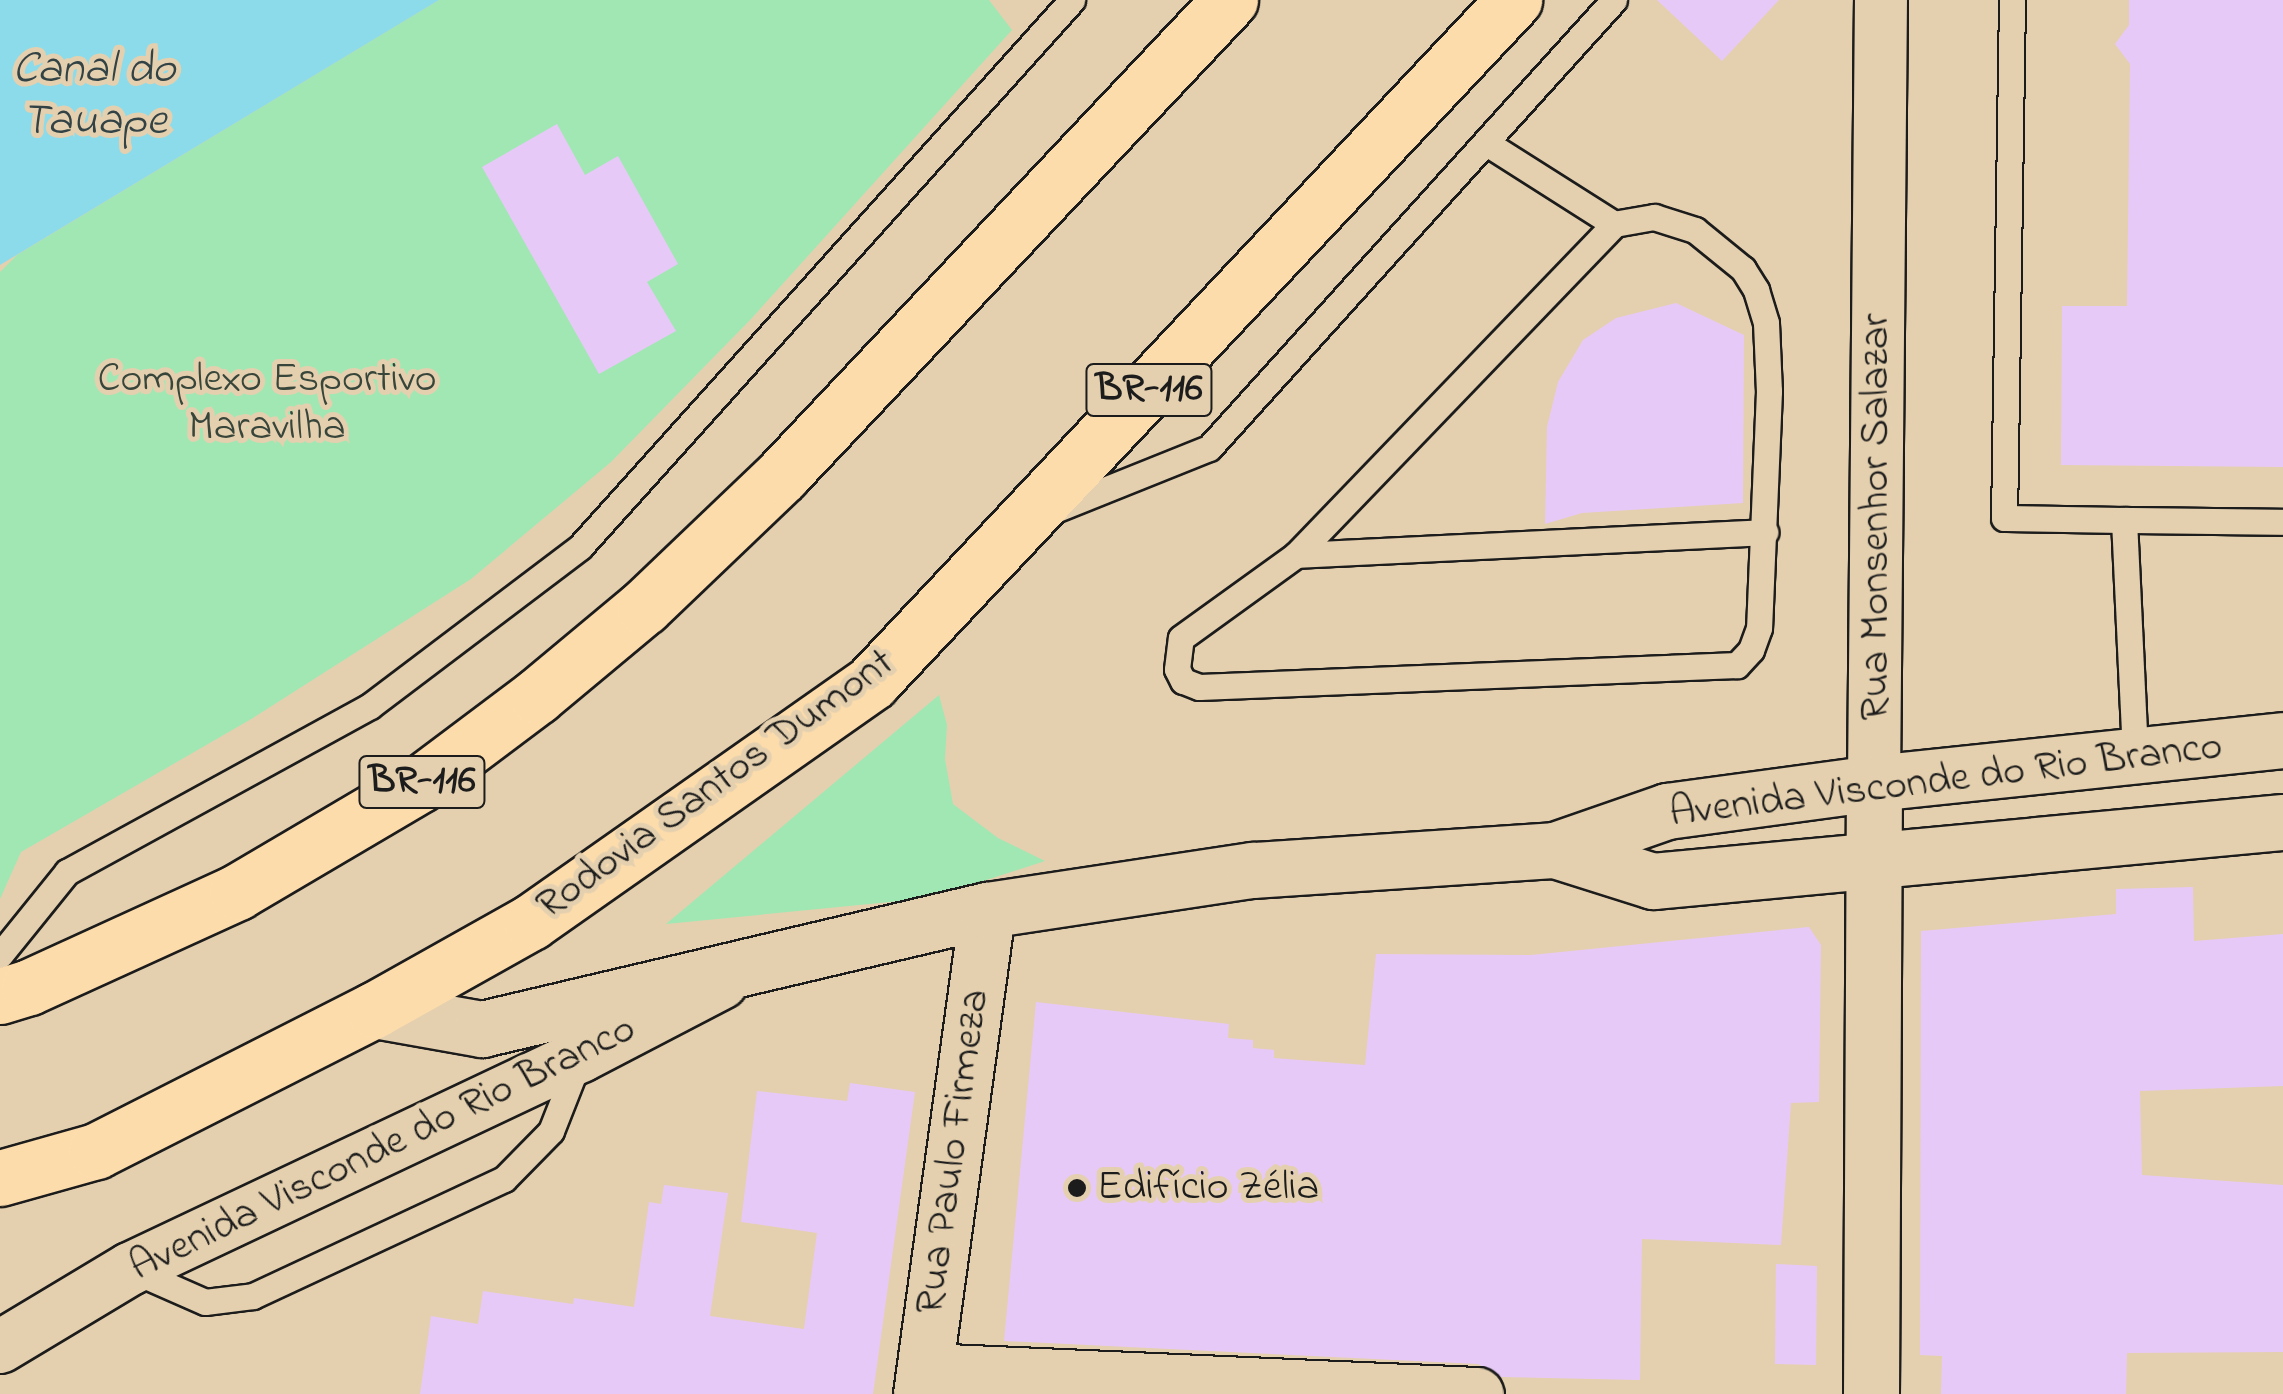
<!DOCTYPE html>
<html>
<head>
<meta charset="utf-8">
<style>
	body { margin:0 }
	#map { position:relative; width:2283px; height:1394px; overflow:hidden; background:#e4d0ae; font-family:"Indie Flower",sans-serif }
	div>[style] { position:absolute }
	.green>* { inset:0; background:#a1e7b4 }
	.water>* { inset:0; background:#8cdbea }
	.building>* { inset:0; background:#e7c9f7 }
	.roads { filter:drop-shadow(2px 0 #1c1c1c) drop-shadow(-2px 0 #1c1c1c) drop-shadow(0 2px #1c1c1c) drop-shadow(0 -2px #1c1c1c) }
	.service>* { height:25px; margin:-12.5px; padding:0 12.5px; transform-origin:12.5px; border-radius:12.5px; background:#e4d0ae }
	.minor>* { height:52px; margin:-26px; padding:0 26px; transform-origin:26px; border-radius:26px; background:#e4d0ae }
	.tertiary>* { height:55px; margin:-27.5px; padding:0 27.5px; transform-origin:27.5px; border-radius:27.5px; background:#e4d0ae }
	.secondary>* { height:55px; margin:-27.5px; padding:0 27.5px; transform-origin:27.5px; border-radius:27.5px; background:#e4d0ae }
	.trunk>* { height:55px; margin:-27.5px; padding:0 27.5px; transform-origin:27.5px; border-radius:27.5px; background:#fddcac }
	.dots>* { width:28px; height:28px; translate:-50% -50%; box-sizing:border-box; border:5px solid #e4d0ae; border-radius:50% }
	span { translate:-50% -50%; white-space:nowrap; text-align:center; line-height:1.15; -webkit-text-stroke:10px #e4d0ae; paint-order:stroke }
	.shield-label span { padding:2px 8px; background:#e4d0ae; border:2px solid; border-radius:8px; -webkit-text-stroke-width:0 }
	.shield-label { font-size:40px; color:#1c1c1c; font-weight:700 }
	.park-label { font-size:42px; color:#37453a }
	.street-label { font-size:42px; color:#1c1c1c }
	.poi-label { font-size:42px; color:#1c1c1c }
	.left { translate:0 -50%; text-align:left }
	.water-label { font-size:45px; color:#324245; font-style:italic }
</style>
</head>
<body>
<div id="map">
	<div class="green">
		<i style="clip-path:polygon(439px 0,989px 0,1012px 30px,751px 319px,611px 462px,471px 579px,253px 718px,21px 852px,0 899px,0 272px,17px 255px)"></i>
		<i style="clip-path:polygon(939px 695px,947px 725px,945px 759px,953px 804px,998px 838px,1045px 861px,931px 898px,666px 924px)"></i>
	</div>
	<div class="water">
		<i style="clip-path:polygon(0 0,439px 0,0 265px)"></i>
	</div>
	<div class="building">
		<i style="clip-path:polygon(1657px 0,1779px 0,1722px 61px)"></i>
		<i style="clip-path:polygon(2129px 0,2283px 0,2283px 467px,2061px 465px,2062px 306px,2127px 306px,2130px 64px,2115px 44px,2129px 25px)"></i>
		<i style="clip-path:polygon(557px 124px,585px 175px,618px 156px,678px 264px,647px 282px,676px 331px,599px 374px,482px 167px)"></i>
		<i style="clip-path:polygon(1676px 303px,1744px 335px,1743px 503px,1582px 513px,1545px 524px,1547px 427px,1558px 382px,1583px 340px,1616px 318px)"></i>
		<i style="clip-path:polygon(2193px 887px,2194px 941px,2283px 934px,2283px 1086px,2140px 1091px,2142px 1175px,2283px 1185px,2283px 1352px,2127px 1353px,2126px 1394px,1941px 1394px,1942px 1356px,1920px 1355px,1921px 931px,2116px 914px,2116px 889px)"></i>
		<i style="clip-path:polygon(1809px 927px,1821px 945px,1819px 1102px,1791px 1103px,1781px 1245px,1642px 1239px,1640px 1380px,1501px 1377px,1478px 1364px,1004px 1341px,1036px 1002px,1229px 1024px,1228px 1038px,1253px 1040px,1253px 1048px,1274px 1050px,1274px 1058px,1365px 1065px,1376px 954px,1531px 955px)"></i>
		<i style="clip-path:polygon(850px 1083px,915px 1092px,873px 1394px,420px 1394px,431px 1316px,478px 1324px,483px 1291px,573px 1304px,574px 1298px,634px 1307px,649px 1202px,661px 1204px,664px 1185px,728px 1193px,710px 1316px,804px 1329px,817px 1233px,741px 1222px,757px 1091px,847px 1101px)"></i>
		<i style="clip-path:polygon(1776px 1264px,1817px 1266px,1816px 1365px,1775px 1364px)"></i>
	</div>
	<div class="roads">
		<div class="service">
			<i style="left:2012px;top:0;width:518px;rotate:90.88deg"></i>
			<i style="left:2004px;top:518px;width:120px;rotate:1deg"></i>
			<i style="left:2124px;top:520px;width:236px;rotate:87.3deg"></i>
			<i style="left:1488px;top:144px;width:149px;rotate:32.4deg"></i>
			<i style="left:1654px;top:217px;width:43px;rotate:17.6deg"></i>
			<i style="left:1695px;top:230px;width:62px;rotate:39.1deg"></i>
			<i style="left:1743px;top:269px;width:25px;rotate:58deg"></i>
			<i style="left:1756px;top:290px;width:34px;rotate:73deg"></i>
			<i style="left:1766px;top:323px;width:68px;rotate:87.5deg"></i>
			<i style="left:1769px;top:391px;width:237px;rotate:92.4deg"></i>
			<i style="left:1759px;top:628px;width:23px;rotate:110deg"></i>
			<i style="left:1751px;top:650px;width:21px;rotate:133deg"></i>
			<i style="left:1737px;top:665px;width:538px;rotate:177.66deg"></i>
			<i style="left:1199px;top:687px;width:17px;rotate:-159deg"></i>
			<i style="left:1183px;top:681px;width:13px;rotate:-117deg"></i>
			<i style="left:1177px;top:669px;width:31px;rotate:-83deg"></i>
			<i style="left:1181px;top:638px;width:142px;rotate:-35.8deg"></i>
			<i style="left:1296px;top:555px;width:459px;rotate:-46.1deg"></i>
			<i style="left:1614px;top:224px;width:41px;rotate:-9.9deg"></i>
			<i style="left:1052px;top:511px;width:169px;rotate:-21.9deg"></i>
			<i style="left:1209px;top:448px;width:604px;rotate:-47.89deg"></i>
			<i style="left:2124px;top:520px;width:159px;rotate:0.7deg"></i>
			<i style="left:1296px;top:555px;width:470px;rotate:-2.8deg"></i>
			<i style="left:0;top:955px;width:107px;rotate:-51.1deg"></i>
			<i style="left:67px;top:872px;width:345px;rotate:-28.7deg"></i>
			<i style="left:370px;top:706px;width:263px;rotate:-37.1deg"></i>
			<i style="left:580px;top:547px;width:736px;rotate:-48.03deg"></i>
			<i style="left:130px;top:1269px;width:82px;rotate:23.7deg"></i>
			<i style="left:205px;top:1302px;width:48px;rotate:-7.1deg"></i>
			<i style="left:253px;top:1296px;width:277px;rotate:-25deg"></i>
			<i style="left:504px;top:1179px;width:67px;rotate:-45.6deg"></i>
			<i style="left:551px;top:1131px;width:76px;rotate:-68.5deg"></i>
		</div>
		<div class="minor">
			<i style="left:1874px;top:783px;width:783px;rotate:-89.49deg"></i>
			<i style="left:0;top:1347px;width:152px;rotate:-31deg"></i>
			<i style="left:130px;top:1269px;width:499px;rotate:-25.3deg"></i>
			<i style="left:581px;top:1056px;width:158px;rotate:-27.5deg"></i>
			<i style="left:925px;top:1370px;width:553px;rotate:2.49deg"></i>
		</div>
		<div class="tertiary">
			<i style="left:921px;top:1394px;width:488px;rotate:-82.2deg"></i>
			<i style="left:1871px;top:1394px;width:611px;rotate:-89.72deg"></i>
		</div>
		<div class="secondary">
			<i style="left:1555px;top:850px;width:103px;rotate:17.6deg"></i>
			<i style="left:1653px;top:881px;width:633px;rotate:-5.35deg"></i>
			<i style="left:374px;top:1010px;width:110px;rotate:10deg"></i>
			<i style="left:482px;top:1029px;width:519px;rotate:-13.26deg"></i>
			<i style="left:987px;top:910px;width:269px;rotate:-8.6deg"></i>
			<i style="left:1253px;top:870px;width:303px;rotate:-3.8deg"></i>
			<i style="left:1555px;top:850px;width:119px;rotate:-19.2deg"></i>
			<i style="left:1667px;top:811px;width:209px;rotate:-7.7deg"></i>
			<i style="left:1874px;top:783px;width:411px;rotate:-6deg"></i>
		</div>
		<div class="trunk">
			<i style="left:0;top:996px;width:30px;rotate:-17deg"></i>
			<i style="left:29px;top:987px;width:229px;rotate:-24.5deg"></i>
			<i style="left:237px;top:892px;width:212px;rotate:-30.5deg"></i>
			<i style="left:420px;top:784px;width:146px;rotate:-36.9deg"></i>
			<i style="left:537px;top:696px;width:139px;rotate:-39.8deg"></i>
			<i style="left:644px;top:607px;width:191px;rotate:-43.7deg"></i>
			<i style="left:782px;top:475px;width:653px;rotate:-46.68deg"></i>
			<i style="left:0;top:1178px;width:100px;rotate:-15.7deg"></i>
			<i style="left:96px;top:1151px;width:312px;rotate:-26.9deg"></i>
			<i style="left:374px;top:1010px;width:180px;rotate:-29.3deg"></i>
			<i style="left:531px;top:922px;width:417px;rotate:-35.1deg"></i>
			<i style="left:872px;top:682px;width:937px;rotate:-46.73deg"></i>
		</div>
	</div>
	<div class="dots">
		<i style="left:1077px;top:1188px;background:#1c1c1c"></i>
	</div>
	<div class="shield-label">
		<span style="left:1149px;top:390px">BR-116</span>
		<span style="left:422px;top:782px">BR-116</span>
	</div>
	<div class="park-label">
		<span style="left:267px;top:404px">Complexo Esportivo<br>Maravilha</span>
	</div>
	<div class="street-label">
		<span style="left:1877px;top:517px;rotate:-90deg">Rua Monsenhor Salazar</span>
		<span style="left:1946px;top:781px;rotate:-7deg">Avenida Visconde do Rio Branco</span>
		<span style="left:716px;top:785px;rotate:-36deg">Rodovia Santos Dumont</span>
		<span style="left:383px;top:1149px;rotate:-26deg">Avenida Visconde do Rio Branco</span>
		<span style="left:954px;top:1152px;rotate:-82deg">Rua Paulo Firmeza</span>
	</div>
	<div class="poi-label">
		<span class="left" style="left:1097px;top:1188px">Edifício Zélia</span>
	</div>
	<div class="water-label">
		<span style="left:94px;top:97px">Canal do<br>Tauape</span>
	</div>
</div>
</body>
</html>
